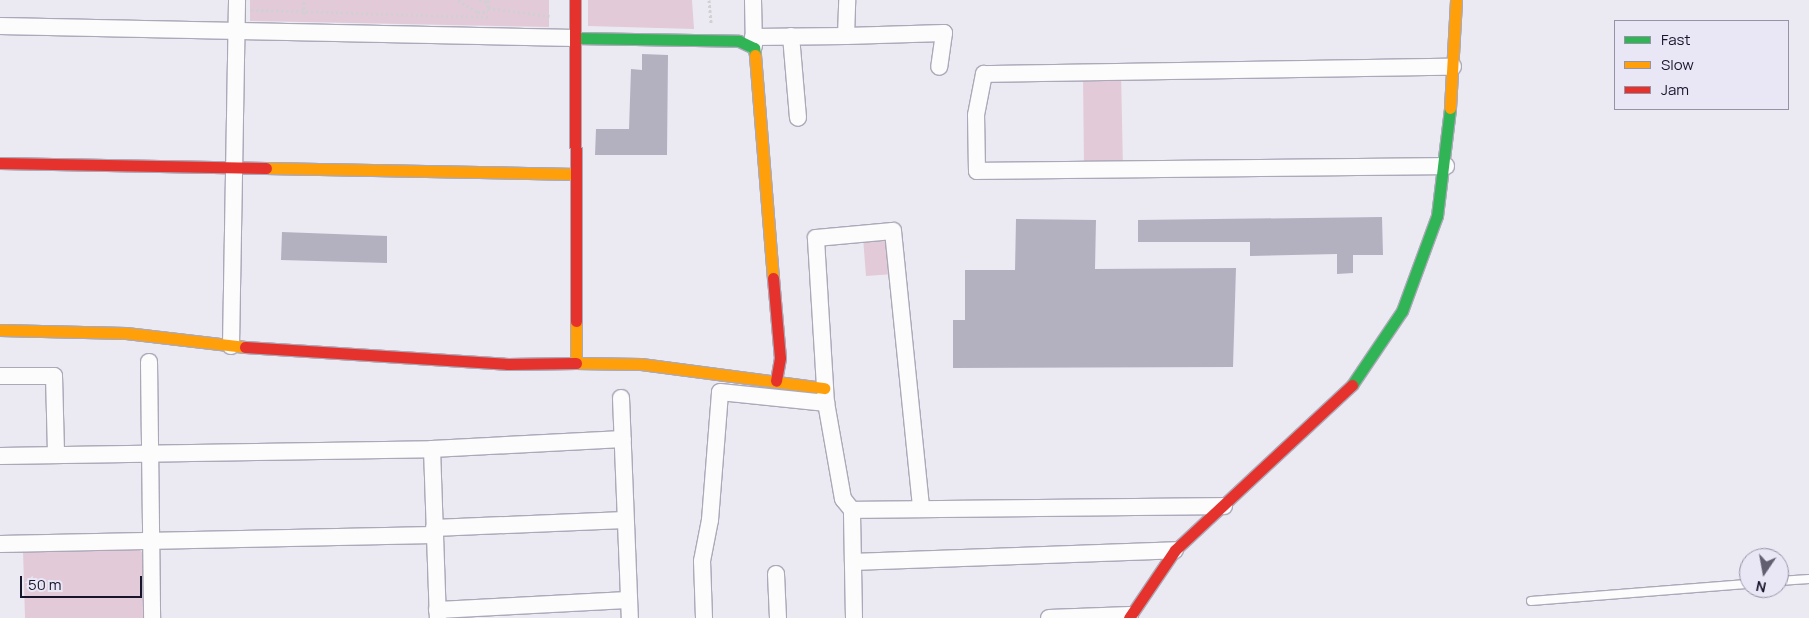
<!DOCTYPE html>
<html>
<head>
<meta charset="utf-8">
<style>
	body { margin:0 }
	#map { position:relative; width:1809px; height:618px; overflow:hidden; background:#ebeaf2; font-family:Manrope,sans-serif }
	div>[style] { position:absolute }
	.green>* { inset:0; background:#e2cad8 }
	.building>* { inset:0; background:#b3b1c0 }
	.path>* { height:3px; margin-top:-1.5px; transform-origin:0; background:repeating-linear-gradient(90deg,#d1d0d3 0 2.5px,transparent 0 5px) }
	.roads { filter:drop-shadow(1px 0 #aba9b8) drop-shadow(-1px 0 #aba9b8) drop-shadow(0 1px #aba9b8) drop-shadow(0 -1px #aba9b8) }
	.lane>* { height:8px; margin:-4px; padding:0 4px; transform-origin:4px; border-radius:4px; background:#fcfcfd }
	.street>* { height:16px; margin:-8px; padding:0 8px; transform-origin:8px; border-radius:8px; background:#fcfcfd }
	.fast>* { height:11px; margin:-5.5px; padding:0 5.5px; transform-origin:5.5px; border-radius:5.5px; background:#30b455 }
	.slow>* { height:11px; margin:-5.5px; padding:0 5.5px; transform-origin:5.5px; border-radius:5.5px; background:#ff9f0a }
	.jam>* { height:11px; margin:-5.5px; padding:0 5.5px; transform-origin:5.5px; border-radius:5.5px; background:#e5322d }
	span { translate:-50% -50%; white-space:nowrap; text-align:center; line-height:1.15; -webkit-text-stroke:4.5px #e9e7f5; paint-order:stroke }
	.legend { position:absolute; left:1614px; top:20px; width:175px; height:90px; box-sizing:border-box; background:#e9e7f5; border:1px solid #9593a5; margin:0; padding:6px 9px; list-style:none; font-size:15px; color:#18142c }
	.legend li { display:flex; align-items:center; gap:10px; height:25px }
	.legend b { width:25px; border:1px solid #9593a5 }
	.north { position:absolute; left:1739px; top:548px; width:50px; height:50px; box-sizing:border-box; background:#e9e7f5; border:1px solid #9593a5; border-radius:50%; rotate:192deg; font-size:14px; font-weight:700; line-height:20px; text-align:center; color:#18142c }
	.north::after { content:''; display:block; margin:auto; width:18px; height:22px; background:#625f71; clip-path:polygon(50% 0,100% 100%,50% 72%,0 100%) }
	.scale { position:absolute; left:20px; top:576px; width:122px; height:22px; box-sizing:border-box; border:2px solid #18142c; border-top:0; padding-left:6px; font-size:15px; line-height:18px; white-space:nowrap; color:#18142c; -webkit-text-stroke:4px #e9e7f5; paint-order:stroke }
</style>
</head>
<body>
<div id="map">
	<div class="green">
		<i style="clip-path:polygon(250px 0,549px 0,549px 27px,250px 21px)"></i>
		<i style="clip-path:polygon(588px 0,692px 0,694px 29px,588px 26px)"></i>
		<i style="clip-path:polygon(1121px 72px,1123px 170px,1084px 170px,1083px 73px)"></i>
		<i style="clip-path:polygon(889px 235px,893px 274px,866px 276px,863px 237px)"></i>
		<i style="clip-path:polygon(138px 548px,145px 555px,144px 618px,25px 618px,23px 550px)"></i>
	</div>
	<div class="building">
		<i style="clip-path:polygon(642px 54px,668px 55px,667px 155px,595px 155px,596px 129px,629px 129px,631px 69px,642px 70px)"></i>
		<i style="clip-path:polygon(1382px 217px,1383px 255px,1353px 255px,1353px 273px,1337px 274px,1337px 254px,1250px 256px,1250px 242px,1138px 242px,1138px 220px)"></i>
		<i style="clip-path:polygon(1016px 219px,1096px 220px,1095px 269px,1236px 268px,1233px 367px,953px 368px,953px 320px,965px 320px,965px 270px,1015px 270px)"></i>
		<i style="clip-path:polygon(282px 232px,387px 236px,387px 263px,281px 260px)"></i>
	</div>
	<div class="path">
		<i style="left:458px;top:0;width:22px;rotate:32deg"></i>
		<i style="left:477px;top:12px;width:11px"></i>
		<i style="left:479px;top:0;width:9px;rotate:13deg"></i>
		<i style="left:488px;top:0;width:10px;rotate:90deg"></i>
		<i style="left:709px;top:0;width:23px;rotate:85deg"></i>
		<i style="left:488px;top:8px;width:62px;rotate:7.5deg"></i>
		<i style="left:251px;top:10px;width:237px;rotate:1.7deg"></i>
		<i style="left:304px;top:14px;width:14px;rotate:-90deg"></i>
	</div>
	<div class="roads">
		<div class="lane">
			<i style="left:1779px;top:581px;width:30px;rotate:-4deg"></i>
			<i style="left:1531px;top:601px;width:219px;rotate:-4.5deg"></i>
		</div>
		<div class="street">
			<i style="left:753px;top:0;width:46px;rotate:88.8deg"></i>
			<i style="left:0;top:26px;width:575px;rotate:1.2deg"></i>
			<i style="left:791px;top:36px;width:82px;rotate:85.1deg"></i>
			<i style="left:846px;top:36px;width:98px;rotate:-1.8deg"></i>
			<i style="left:944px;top:33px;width:34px;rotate:98deg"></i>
			<i style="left:753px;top:37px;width:93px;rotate:-0.6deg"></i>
			<i style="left:846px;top:36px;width:36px;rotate:-88deg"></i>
			<i style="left:1446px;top:166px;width:469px;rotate:179.4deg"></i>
			<i style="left:977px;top:171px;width:56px;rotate:-91deg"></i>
			<i style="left:976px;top:115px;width:42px;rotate:-79deg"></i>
			<i style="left:984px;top:74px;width:469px;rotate:-0.9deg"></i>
			<i style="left:231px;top:346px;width:346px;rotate:-89deg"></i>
			<i style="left:149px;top:362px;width:256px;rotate:89.3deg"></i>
			<i style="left:0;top:376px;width:54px"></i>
			<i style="left:54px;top:376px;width:79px;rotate:88.5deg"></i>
			<i style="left:621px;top:398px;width:220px;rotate:87.7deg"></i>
			<i style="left:432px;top:449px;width:169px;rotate:88deg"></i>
			<i style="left:0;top:456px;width:432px;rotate:-0.9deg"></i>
			<i style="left:432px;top:449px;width:191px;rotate:-3deg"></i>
			<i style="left:852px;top:510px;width:372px;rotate:-0.6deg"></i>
			<i style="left:434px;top:528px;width:191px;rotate:-2.4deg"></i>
			<i style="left:0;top:544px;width:434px;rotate:-1.2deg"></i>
			<i style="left:853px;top:562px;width:322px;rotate:-2.1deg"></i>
			<i style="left:776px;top:574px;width:44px;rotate:87.4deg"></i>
			<i style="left:437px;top:610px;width:192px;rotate:-3deg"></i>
			<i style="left:704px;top:618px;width:57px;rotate:-92deg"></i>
			<i style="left:702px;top:561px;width:42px;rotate:-79deg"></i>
			<i style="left:710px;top:520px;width:128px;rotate:-85.5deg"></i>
			<i style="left:720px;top:392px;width:107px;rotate:5.9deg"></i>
			<i style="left:854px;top:618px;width:108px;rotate:-91.1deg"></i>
			<i style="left:852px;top:510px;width:14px;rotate:-129deg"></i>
			<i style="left:843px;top:499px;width:97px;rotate:-100deg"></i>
			<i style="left:826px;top:403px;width:165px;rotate:-93.5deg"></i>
			<i style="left:816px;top:238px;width:77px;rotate:-5.2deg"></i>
			<i style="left:893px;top:231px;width:279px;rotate:84.2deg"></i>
			<i style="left:1049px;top:618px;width:81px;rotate:-2.1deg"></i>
		</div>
		<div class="fast">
			<i style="left:575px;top:38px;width:164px;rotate:1deg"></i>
			<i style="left:739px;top:41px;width:17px;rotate:25deg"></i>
			<i style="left:754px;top:48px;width:7px;rotate:82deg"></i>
			<i style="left:1352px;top:385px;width:89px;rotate:-56deg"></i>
			<i style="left:1402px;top:311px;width:101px;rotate:-69.8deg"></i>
			<i style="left:1437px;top:216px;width:109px;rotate:-83.1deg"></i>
		</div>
		<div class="slow">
			<i style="left:755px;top:55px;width:224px;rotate:85.4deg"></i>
			<i style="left:1450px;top:108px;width:108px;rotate:-86.8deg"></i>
			<i style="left:266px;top:168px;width:310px;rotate:1.1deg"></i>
			<i style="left:576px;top:321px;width:42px;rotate:90deg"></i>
			<i style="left:576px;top:363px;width:65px;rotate:0.9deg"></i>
			<i style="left:641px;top:364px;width:185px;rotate:7.5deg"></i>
			<i style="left:0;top:330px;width:126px;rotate:1.4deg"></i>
			<i style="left:126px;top:333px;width:120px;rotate:6.7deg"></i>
		</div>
		<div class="jam">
			<i style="left:575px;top:0;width:321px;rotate:89.8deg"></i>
			<i style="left:0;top:163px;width:266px;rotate:1.1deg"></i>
			<i style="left:773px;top:278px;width:80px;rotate:85deg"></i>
			<i style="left:780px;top:358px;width:23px;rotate:100deg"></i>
			<i style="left:245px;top:347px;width:264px;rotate:3.7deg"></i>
			<i style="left:508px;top:364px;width:68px;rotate:-0.8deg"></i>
			<i style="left:1129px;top:618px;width:82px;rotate:-55.9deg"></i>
			<i style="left:1175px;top:550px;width:242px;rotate:-43deg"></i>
		</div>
	</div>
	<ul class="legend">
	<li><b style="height:6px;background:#30b455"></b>Fast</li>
	<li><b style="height:6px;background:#ff9f0a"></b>Slow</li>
	<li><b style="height:6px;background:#e5322d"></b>Jam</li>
	</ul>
	<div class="north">N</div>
	<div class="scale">50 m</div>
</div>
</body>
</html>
